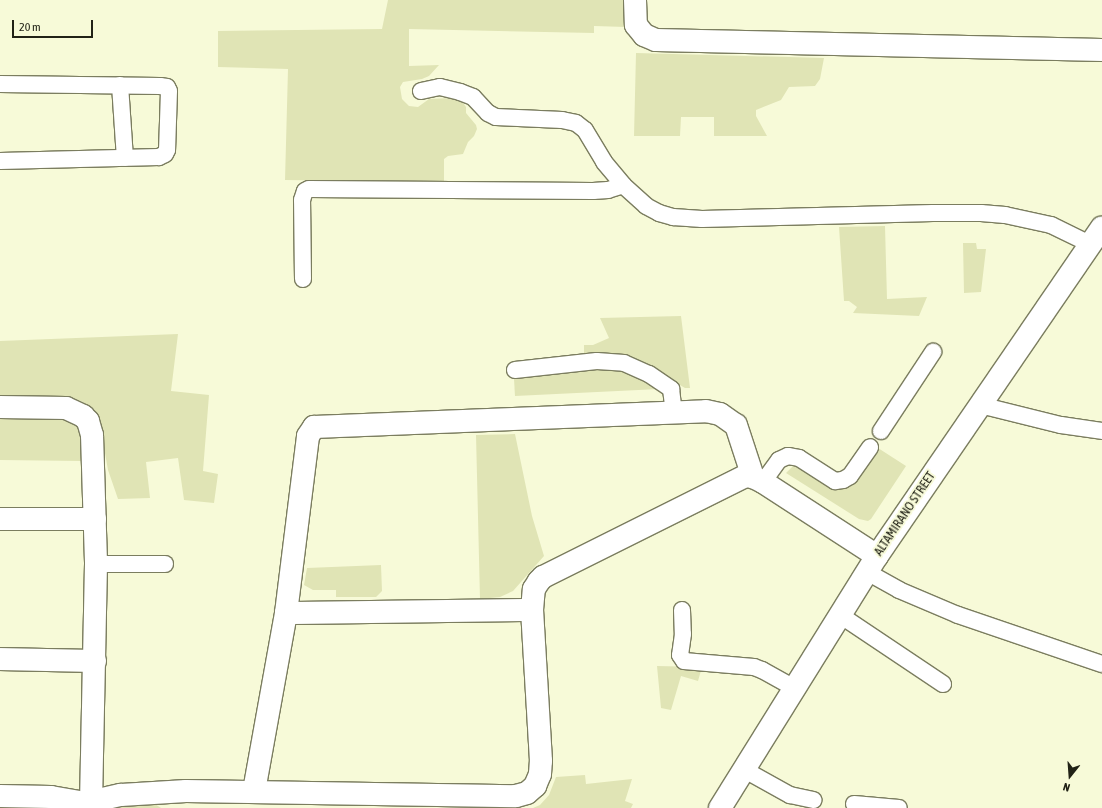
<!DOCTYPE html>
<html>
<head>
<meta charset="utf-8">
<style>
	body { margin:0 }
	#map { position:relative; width:1102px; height:808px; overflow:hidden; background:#f7fad8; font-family:"Asap Condensed",sans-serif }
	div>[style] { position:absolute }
	.green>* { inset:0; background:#e0e4b5 }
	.roads { filter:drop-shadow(1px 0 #7b7d5f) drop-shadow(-1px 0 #7b7d5f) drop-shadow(0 1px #7b7d5f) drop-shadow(0 -1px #7b7d5f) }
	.lane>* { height:16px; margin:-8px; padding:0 8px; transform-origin:8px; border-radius:8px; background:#fff }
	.street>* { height:22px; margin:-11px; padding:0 11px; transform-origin:11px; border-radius:11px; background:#fff }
	.secondary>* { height:22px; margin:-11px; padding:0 11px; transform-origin:11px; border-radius:11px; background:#fff }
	span { translate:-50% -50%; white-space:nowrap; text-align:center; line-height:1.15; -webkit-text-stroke:4px #f7fad8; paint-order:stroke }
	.street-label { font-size:13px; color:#212216 }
	.north { position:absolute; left:1050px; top:756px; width:40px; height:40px; -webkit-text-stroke:3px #f7fad8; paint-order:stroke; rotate:197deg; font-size:11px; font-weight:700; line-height:16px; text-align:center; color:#212216 }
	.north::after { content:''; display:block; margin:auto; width:14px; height:18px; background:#212216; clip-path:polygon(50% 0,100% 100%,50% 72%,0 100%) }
	.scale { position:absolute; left:12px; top:20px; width:81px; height:18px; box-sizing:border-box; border:2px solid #212216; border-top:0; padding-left:5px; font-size:12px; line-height:14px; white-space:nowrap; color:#212216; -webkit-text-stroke:3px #f7fad8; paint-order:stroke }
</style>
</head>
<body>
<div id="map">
	<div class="green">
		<i style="clip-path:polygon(388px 0,626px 0,626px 27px,594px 26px,594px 33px,409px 29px,409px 66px,439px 65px,429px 76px,422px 79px,403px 82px,400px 87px,402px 99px,409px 106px,418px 107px,429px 99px,452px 98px,461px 100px,466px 107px,466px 113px,476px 125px,477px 129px,474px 136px,468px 142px,463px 154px,448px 156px,444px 159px,444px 182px,285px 180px,288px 69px,218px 67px,218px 31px,382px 29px)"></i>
		<i style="clip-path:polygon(636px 53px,824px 58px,820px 79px,815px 86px,789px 87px,781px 100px,756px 110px,756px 116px,767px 136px,714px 136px,714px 117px,681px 117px,680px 136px,634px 136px)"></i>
		<i style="clip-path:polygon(885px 226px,887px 299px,927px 297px,919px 316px,853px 313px,857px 307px,849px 301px,844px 301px,839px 227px)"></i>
		<i style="clip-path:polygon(963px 243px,976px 243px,977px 249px,986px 249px,981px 292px,964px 293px)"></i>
		<i style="clip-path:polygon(681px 316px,690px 388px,685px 388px,654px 370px,621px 355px,609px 354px,584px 354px,584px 345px,593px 345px,609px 338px,600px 318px)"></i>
		<i style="clip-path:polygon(178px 334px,171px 391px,209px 395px,203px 471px,218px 474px,214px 503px,184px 500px,178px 458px,146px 462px,150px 498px,118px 499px,108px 470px,100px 425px,91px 408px,83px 402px,68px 397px,0 399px,0 341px)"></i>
		<i style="clip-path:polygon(599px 368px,616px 368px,639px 377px,659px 389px,515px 396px,514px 379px)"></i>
		<i style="clip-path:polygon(0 416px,61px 416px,75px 422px,82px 432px,82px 461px,0 460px)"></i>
		<i style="clip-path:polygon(515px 434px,532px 516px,544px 556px,513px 591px,500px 597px,480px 599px,476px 435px)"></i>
		<i style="clip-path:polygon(878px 448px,906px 466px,871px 519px,868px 521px,859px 519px,786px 473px,795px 464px,836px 489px,845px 489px,850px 487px,858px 479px)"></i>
		<i style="clip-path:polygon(381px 565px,382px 591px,376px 597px,336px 597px,336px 590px,313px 590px,304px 585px,307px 568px)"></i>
		<i style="clip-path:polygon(657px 666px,702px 667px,698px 681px,681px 676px,671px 710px,661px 708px)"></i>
		<i style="clip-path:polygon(585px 775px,586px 784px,632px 779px,625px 801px,633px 804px,631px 808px,533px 808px,540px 805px,549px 795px,556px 777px)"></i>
		<i style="clip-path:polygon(128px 804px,155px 804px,161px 808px,120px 808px)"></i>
	</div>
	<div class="roads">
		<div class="lane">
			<i style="left:0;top:84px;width:160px;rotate:0.7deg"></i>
			<i style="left:160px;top:86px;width:7px;rotate:8deg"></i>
			<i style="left:167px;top:87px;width:4px;rotate:63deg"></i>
			<i style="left:169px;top:91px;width:59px;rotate:91.9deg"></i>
			<i style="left:167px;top:150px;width:4px;rotate:117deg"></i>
			<i style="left:165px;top:154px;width:7px;rotate:153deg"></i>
			<i style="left:159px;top:157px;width:159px;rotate:178.6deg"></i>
			<i style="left:120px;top:85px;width:73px;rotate:86.1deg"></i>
			<i style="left:421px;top:91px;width:19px;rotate:-12deg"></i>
			<i style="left:440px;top:87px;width:21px;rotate:14deg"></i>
			<i style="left:460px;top:92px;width:14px;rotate:21deg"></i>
			<i style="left:473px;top:97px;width:22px;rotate:47deg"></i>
			<i style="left:488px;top:113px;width:9px;rotate:27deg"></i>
			<i style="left:496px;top:117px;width:66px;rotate:2.6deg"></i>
			<i style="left:562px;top:120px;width:14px;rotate:12deg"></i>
			<i style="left:576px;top:123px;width:11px;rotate:38deg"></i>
			<i style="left:585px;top:130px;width:37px;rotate:59deg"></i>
			<i style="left:604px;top:162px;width:30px;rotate:50deg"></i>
			<i style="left:623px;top:185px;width:31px;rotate:42deg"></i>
			<i style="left:646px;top:206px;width:15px;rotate:28deg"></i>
			<i style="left:659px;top:213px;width:15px;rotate:16deg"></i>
			<i style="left:673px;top:217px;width:29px;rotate:4deg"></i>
			<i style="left:702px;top:219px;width:231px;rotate:-1.5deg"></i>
			<i style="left:933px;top:213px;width:48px"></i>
			<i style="left:981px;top:213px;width:24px;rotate:5deg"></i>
			<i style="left:1005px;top:215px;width:47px;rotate:12.3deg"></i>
			<i style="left:1051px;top:225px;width:43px;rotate:26deg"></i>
			<i style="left:303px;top:279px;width:79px;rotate:-90.7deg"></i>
			<i style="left:302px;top:200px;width:9px;rotate:-72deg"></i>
			<i style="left:305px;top:191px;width:4px;rotate:-27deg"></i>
			<i style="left:309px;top:189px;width:284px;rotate:0.4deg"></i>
			<i style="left:593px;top:191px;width:15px;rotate:-4deg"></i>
			<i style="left:608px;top:190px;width:16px;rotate:-18deg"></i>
			<i style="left:515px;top:370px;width:82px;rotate:-6.3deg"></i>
			<i style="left:597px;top:361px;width:27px;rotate:4deg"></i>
			<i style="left:624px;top:363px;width:27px;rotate:24deg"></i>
			<i style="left:649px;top:374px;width:27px;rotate:34deg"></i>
			<i style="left:671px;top:389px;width:23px;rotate:83deg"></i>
			<i style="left:980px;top:405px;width:83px;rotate:13.9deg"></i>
			<i style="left:1061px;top:425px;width:41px;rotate:8.3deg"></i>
			<i style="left:881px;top:431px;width:95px;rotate:-56.6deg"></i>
			<i style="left:763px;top:482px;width:27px;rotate:-54deg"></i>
			<i style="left:779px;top:460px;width:10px;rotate:-24deg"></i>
			<i style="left:788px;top:456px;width:11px;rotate:10deg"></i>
			<i style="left:799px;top:458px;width:43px;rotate:32.6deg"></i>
			<i style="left:835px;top:481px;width:8px;rotate:-7deg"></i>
			<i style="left:843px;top:480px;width:8px;rotate:-30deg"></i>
			<i style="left:850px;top:476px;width:35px;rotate:-55deg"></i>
			<i style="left:96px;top:564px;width:69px"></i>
			<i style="left:867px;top:572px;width:37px;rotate:29deg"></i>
			<i style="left:899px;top:590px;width:64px;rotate:23deg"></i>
			<i style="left:958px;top:615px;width:152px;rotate:18.8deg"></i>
			<i style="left:682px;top:610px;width:24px;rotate:88deg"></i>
			<i style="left:683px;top:634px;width:21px;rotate:98deg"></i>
			<i style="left:680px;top:655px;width:7px;rotate:56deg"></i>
			<i style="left:684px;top:661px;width:70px;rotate:4.9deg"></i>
			<i style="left:754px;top:667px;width:9px;rotate:21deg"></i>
			<i style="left:762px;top:670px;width:37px;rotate:29deg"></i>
			<i style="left:840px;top:615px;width:124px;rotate:33.8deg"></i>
			<i style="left:743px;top:769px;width:54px;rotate:29deg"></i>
			<i style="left:790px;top:795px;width:24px;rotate:12deg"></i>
			<i style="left:854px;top:804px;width:45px;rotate:5.1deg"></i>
		</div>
		<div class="street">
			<i style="left:635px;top:0;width:25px;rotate:88deg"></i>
			<i style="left:636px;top:25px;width:13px;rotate:51deg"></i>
			<i style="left:644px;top:35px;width:13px;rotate:23deg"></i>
			<i style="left:656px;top:40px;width:446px;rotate:1.3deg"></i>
			<i style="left:0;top:407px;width:66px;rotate:0.9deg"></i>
			<i style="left:66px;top:408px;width:19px;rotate:25deg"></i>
			<i style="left:83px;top:416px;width:7px;rotate:45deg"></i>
			<i style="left:88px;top:421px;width:15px;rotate:74deg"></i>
			<i style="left:92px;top:435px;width:129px;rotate:88.2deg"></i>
			<i style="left:96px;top:564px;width:244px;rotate:91.2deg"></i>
			<i style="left:0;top:519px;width:95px"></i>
			<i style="left:286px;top:613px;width:246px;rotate:-0.7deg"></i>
			<i style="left:0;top:659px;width:95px;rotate:1.2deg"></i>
			<i style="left:254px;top:791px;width:181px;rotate:-79.8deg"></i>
			<i style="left:286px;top:613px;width:178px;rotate:-82.9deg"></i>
			<i style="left:308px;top:436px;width:11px;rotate:-56deg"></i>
			<i style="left:314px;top:427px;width:392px;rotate:-2.3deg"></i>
			<i style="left:706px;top:411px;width:14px;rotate:12deg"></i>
			<i style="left:720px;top:414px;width:19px;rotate:35deg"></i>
			<i style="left:736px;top:425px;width:55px;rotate:71.9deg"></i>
			<i style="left:0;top:796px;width:51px;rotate:1.1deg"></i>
			<i style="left:51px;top:797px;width:35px;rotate:10deg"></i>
			<i style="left:85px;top:803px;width:37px;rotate:-13deg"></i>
			<i style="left:121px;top:795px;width:65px;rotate:-3.5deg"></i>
			<i style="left:186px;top:791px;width:330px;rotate:0.9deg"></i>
			<i style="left:516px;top:796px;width:11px;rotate:-15deg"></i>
			<i style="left:527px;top:793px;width:11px;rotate:-41deg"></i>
			<i style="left:535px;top:786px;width:13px;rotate:-67deg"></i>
			<i style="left:540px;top:774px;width:13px;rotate:-86deg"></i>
			<i style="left:541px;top:761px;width:151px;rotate:-93.4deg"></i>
			<i style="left:532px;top:610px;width:21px;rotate:-85deg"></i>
			<i style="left:534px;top:589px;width:9px;rotate:-58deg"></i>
			<i style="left:539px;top:581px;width:6px;rotate:-45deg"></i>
			<i style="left:543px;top:577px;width:227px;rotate:-26.5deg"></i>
			<i style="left:746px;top:476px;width:7px;rotate:8deg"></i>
			<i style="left:753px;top:477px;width:11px;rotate:27deg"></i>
			<i style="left:763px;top:482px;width:136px;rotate:33deg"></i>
		</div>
		<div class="secondary">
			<i style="left:720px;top:808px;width:297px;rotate:-58.1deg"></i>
			<i style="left:877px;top:556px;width:398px;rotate:-55.6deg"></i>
		</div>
	</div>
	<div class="street-label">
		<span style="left:905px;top:514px;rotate:-56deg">ALTAMIRANO STREET</span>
	</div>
	<div class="north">N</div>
	<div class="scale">20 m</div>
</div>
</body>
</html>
